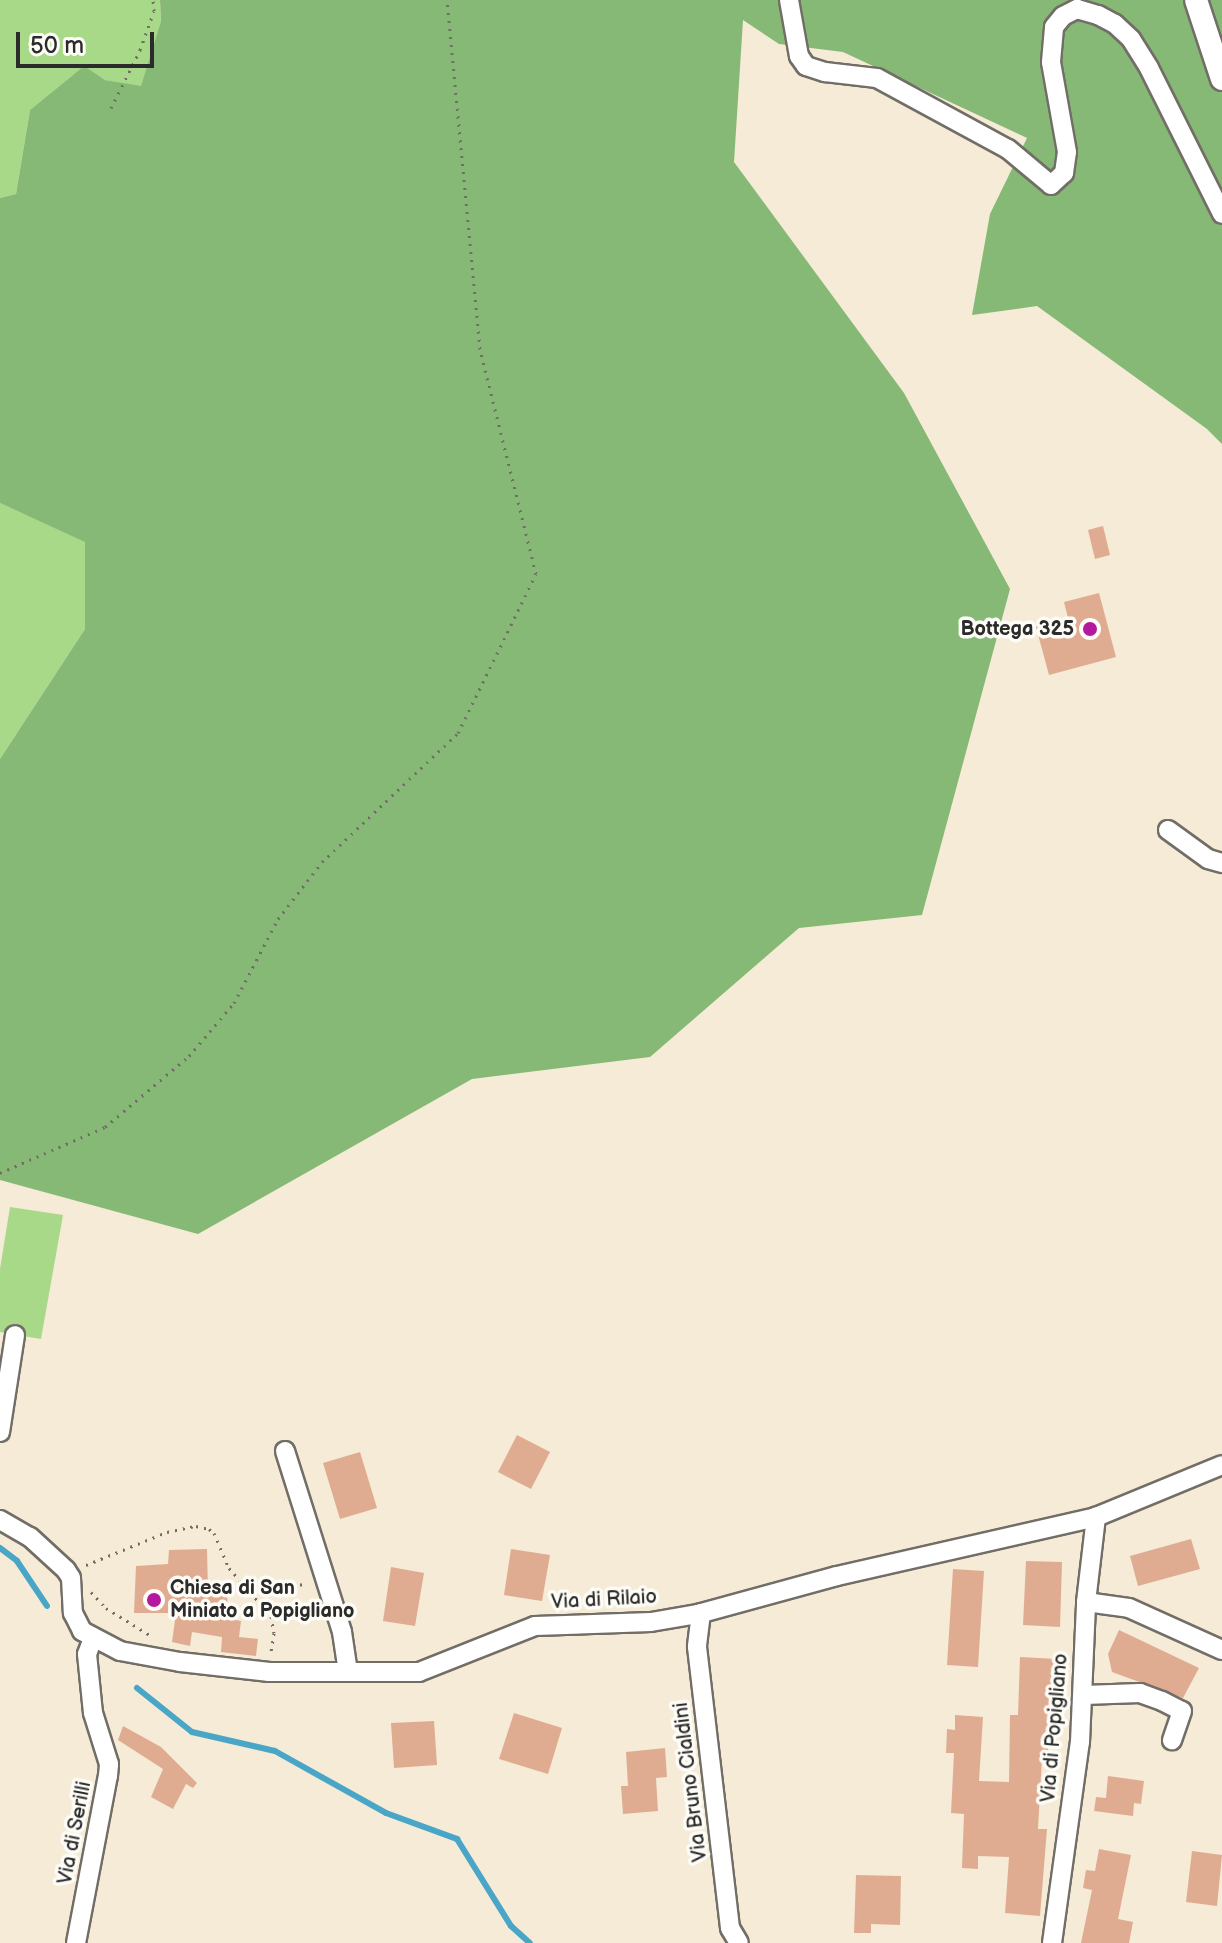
<!DOCTYPE html>
<html>
<head>
<meta charset="utf-8">
<style>
	body { margin:0 }
	#map { position:relative; width:1222px; height:1943px; overflow:hidden; background:#f5ebd6; font-family:"Balsamiq Sans",sans-serif }
	div>[style] { position:absolute }
	.green>* { inset:0; background:#a7d989 }
	.forest>* { inset:0; background:#85b975 }
	.stream>* { height:6px; margin:-3px; padding:0 3px; transform-origin:3px; border-radius:3px; background:#49a6c7 }
	.building>* { inset:0; background:#e0ac91 }
	.path>* { height:3px; margin-top:-1.5px; transform-origin:0; background:repeating-linear-gradient(90deg,#726e67 0 2px,transparent 0 8px) }
	.roads { filter:drop-shadow(2px 0 #726e67) drop-shadow(-2px 0 #726e67) drop-shadow(0 2px #726e67) drop-shadow(0 -2px #726e67) }
	.minor>* { height:18px; margin:-9px; padding:0 9px; transform-origin:9px; border-radius:9px; background:#fff }
	.major>* { height:22px; margin:-11px; padding:0 11px; transform-origin:11px; border-radius:11px; background:#fff }
	.dots>* { width:22px; height:22px; translate:-50% -50%; box-sizing:border-box; border:4px solid #fdfcf7; border-radius:50% }
	span { translate:-50% -50%; white-space:nowrap; text-align:center; line-height:1.15; -webkit-text-stroke:7px #fdfcf7; paint-order:stroke }
	.poi-label { font-size:20px; color:#2b2b2b; font-weight:700 }
	.right { translate:-100% -50%; text-align:right }
	.left { translate:0 -50%; text-align:left }
	.street-label { font-size:20px; color:#2b2b2b }
	.scale { position:absolute; left:16px; top:32px; width:138px; height:36px; box-sizing:border-box; border:4px solid #2b2b2b; border-top:0; padding-left:10px; font-size:24px; line-height:28px; white-space:nowrap; color:#2b2b2b; -webkit-text-stroke:6px #fdfcf7; paint-order:stroke }
</style>
</head>
<body>
<div id="map">
	<div class="green">
		<i style="clip-path:polygon(0 0,160px 0,161px 21px,141px 87px,105px 80px,83px 67px,30px 110px,16px 194px,0 198px)"></i>
		<i style="clip-path:polygon(0 503px,85px 541px,85px 629px,0 759px)"></i>
		<i style="clip-path:polygon(10px 1207px,63px 1215px,41px 1339px,0 1332px,0 1269px)"></i>
	</div>
	<div class="forest">
		<i style="clip-path:polygon(160px 0,1222px 0,1222px 444px,1207px 429px,1037px 306px,972px 315px,990px 214px,1027px 138px,843px 52px,779px 44px,743px 20px,734px 162px,904px 393px,1010px 589px,922px 915px,799px 928px,650px 1057px,472px 1079px,198px 1234px,0 1180px,0 759px,85px 629px,85px 542px,0 503px,0 198px,16px 194px,30px 110px,84px 66px,105px 80px,141px 86px,161px 21px)"></i>
	</div>
	<div class="stream">
		<i style="left:0;top:1548px;width:21px;rotate:37deg"></i>
		<i style="left:17px;top:1561px;width:54px;rotate:56.3deg"></i>
		<i style="left:137px;top:1688px;width:70px;rotate:38.7deg"></i>
		<i style="left:192px;top:1732px;width:85px;rotate:12.9deg"></i>
		<i style="left:275px;top:1751px;width:127px;rotate:29.2deg"></i>
		<i style="left:386px;top:1813px;width:76px;rotate:20.1deg"></i>
		<i style="left:457px;top:1839px;width:102px;rotate:58.2deg"></i>
		<i style="left:511px;top:1926px;width:25px;rotate:42deg"></i>
	</div>
	<div class="building">
		<i style="clip-path:polygon(1103px 526px,1110px 555px,1095px 559px,1088px 530px)"></i>
		<i style="clip-path:polygon(1099px 593px,1116px 657px,1049px 675px,1036px 627px,1068px 618px,1064px 602px)"></i>
		<i style="clip-path:polygon(517px 1435px,550px 1452px,531px 1489px,498px 1472px)"></i>
		<i style="clip-path:polygon(360px 1452px,377px 1508px,340px 1519px,323px 1463px)"></i>
		<i style="clip-path:polygon(1191px 1539px,1200px 1569px,1138px 1586px,1130px 1556px)"></i>
		<i style="clip-path:polygon(207px 1549px,208px 1591px,228px 1595px,225px 1618px,241px 1621px,239px 1637px,258px 1639px,256px 1656px,221px 1652px,222px 1637px,192px 1632px,190px 1646px,172px 1642px,176px 1613px,134px 1613px,136px 1566px,168px 1564px,169px 1550px)"></i>
		<i style="clip-path:polygon(511px 1549px,550px 1555px,542px 1601px,504px 1595px)"></i>
		<i style="clip-path:polygon(1026px 1561px,1062px 1562px,1060px 1627px,1023px 1625px)"></i>
		<i style="clip-path:polygon(391px 1567px,424px 1573px,415px 1626px,383px 1621px)"></i>
		<i style="clip-path:polygon(953px 1569px,984px 1571px,978px 1667px,947px 1665px)"></i>
		<i style="clip-path:polygon(1119px 1630px,1199px 1668px,1183px 1698px,1112px 1672px,1108px 1654px)"></i>
		<i style="clip-path:polygon(1020px 1657px,1057px 1659px,1056px 1693px,1049px 1693px,1048px 1758px,1042px 1758px,1038px 1829px,1047px 1829px,1040px 1916px,1005px 1913px,1009px 1857px,978px 1856px,978px 1869px,962px 1868px,964px 1814px,951px 1813px,954px 1753px,946px 1753px,947px 1729px,955px 1730px,955px 1715px,983px 1717px,979px 1781px,1009px 1782px,1010px 1715px,1018px 1715px)"></i>
		<i style="clip-path:polygon(514px 1713px,562px 1728px,548px 1774px,499px 1759px)"></i>
		<i style="clip-path:polygon(434px 1721px,437px 1765px,394px 1768px,391px 1723px)"></i>
		<i style="clip-path:polygon(123px 1726px,161px 1747px,197px 1783px,193px 1788px,186px 1784px,173px 1809px,151px 1797px,163px 1769px,118px 1740px)"></i>
		<i style="clip-path:polygon(665px 1748px,667px 1777px,656px 1778px,658px 1811px,623px 1814px,621px 1786px,628px 1786px,626px 1752px)"></i>
		<i style="clip-path:polygon(1108px 1776px,1144px 1781px,1141px 1804px,1134px 1803px,1133px 1816px,1094px 1811px,1096px 1797px,1106px 1798px)"></i>
		<i style="clip-path:polygon(1099px 1849px,1131px 1855px,1118px 1919px,1133px 1922px,1129px 1943px,1081px 1943px,1092px 1890px,1083px 1888px,1086px 1870px,1095px 1871px)"></i>
		<i style="clip-path:polygon(1192px 1851px,1222px 1855px,1217px 1906px,1186px 1902px)"></i>
		<i style="clip-path:polygon(856px 1875px,901px 1876px,900px 1925px,871px 1924px,871px 1933px,854px 1933px)"></i>
	</div>
	<div class="path">
		<i style="left:111px;top:108px;width:65px;rotate:-63.4deg"></i>
		<i style="left:140px;top:50px;width:41px;rotate:-70.3deg"></i>
		<i style="left:154px;top:11px;width:11px;rotate:-95deg"></i>
		<i style="left:0;top:1173px;width:115px;rotate:-23.7deg"></i>
		<i style="left:105px;top:1127px;width:110px;rotate:-40.2deg"></i>
		<i style="left:189px;top:1056px;width:70px;rotate:-49.7deg"></i>
		<i style="left:234px;top:1003px;width:95px;rotate:-62.4deg"></i>
		<i style="left:278px;top:919px;width:72px;rotate:-52.3deg"></i>
		<i style="left:322px;top:862px;width:187px;rotate:-43.5deg"></i>
		<i style="left:458px;top:733px;width:177px;rotate:-63.9deg"></i>
		<i style="left:536px;top:574px;width:232px;rotate:-104deg"></i>
		<i style="left:480px;top:349px;width:351px;rotate:-95.4deg"></i>
		<i style="left:86px;top:1565px;width:87px;rotate:-22.2deg"></i>
		<i style="left:167px;top:1532px;width:30px;rotate:-12deg"></i>
		<i style="left:196px;top:1526px;width:13px;rotate:13deg"></i>
		<i style="left:209px;top:1529px;width:6px;rotate:39deg"></i>
		<i style="left:214px;top:1533px;width:38px;rotate:67deg"></i>
		<i style="left:229px;top:1568px;width:64px;rotate:48.8deg"></i>
		<i style="left:271px;top:1616px;width:17px;rotate:80deg"></i>
		<i style="left:274px;top:1633px;width:20px;rotate:99deg"></i>
		<i style="left:244px;top:1580px;width:64px;rotate:4.5deg"></i>
		<i style="left:91px;top:1592px;width:22px;rotate:47deg"></i>
		<i style="left:106px;top:1608px;width:55px;rotate:31.7deg"></i>
	</div>
	<div class="roads">
		<div class="minor">
			<i style="left:789px;top:0;width:57px;rotate:79.9deg"></i>
			<i style="left:799px;top:56px;width:12px;rotate:55deg"></i>
			<i style="left:806px;top:66px;width:20px;rotate:18deg"></i>
			<i style="left:825px;top:72px;width:52px;rotate:6.6deg"></i>
			<i style="left:877px;top:78px;width:149px;rotate:28.5deg"></i>
			<i style="left:1008px;top:149px;width:56px;rotate:39.9deg"></i>
			<i style="left:1051px;top:185px;width:18px;rotate:-43deg"></i>
			<i style="left:1064px;top:173px;width:21px;rotate:-82deg"></i>
			<i style="left:1067px;top:152px;width:91px;rotate:-100.1deg"></i>
			<i style="left:1051px;top:62px;width:35px;rotate:-85deg"></i>
			<i style="left:1054px;top:27px;width:14px;rotate:-51deg"></i>
			<i style="left:1063px;top:16px;width:16px;rotate:-27deg"></i>
			<i style="left:1077px;top:9px;width:22px;rotate:16deg"></i>
			<i style="left:1098px;top:15px;width:19px;rotate:28deg"></i>
			<i style="left:1115px;top:24px;width:22px;rotate:43deg"></i>
			<i style="left:1131px;top:39px;width:34px;rotate:58deg"></i>
			<i style="left:1149px;top:68px;width:163px;rotate:63.4deg"></i>
			<i style="left:1168px;top:830px;width:49px;rotate:35.9deg"></i>
			<i style="left:1208px;top:859px;width:15px;rotate:16deg"></i>
			<i style="left:0;top:1432px;width:98px;rotate:-81.2deg"></i>
			<i style="left:285px;top:1451px;width:190px;rotate:72.5deg"></i>
			<i style="left:342px;top:1632px;width:40px;rotate:81.5deg"></i>
			<i style="left:0;top:1520px;width:34px;rotate:30deg"></i>
			<i style="left:30px;top:1537px;width:49px;rotate:42.5deg"></i>
			<i style="left:66px;top:1570px;width:9px;rotate:58deg"></i>
			<i style="left:71px;top:1578px;width:35px;rotate:87deg"></i>
			<i style="left:73px;top:1613px;width:20px;rotate:63deg"></i>
			<i style="left:82px;top:1631px;width:43px;rotate:27.8deg"></i>
			<i style="left:120px;top:1651px;width:61px;rotate:10.4deg"></i>
			<i style="left:180px;top:1662px;width:90px;rotate:6.4deg"></i>
			<i style="left:269px;top:1672px;width:150px"></i>
			<i style="left:419px;top:1672px;width:125px;rotate:-21.6deg"></i>
			<i style="left:535px;top:1626px;width:116px;rotate:-2deg"></i>
			<i style="left:651px;top:1622px;width:48px;rotate:-9.7deg"></i>
			<i style="left:698px;top:1614px;width:144px;rotate:-15.3deg"></i>
			<i style="left:837px;top:1576px;width:266px;rotate:-12.8deg"></i>
			<i style="left:1096px;top:1517px;width:136px;rotate:-22.4deg"></i>
			<i style="left:1086px;top:1602px;width:43px;rotate:7.9deg"></i>
			<i style="left:1129px;top:1608px;width:102px;rotate:24.3deg"></i>
			<i style="left:701px;top:1613px;width:34px;rotate:97deg"></i>
			<i style="left:697px;top:1647px;width:283px;rotate:83.3deg"></i>
			<i style="left:730px;top:1928px;width:17px;rotate:59deg"></i>
			<i style="left:1084px;top:1695px;width:56px;rotate:-2deg"></i>
			<i style="left:1140px;top:1693px;width:23px;rotate:20deg"></i>
			<i style="left:1162px;top:1701px;width:22px;rotate:27deg"></i>
			<i style="left:1182px;top:1711px;width:31px;rotate:109deg"></i>
			<i style="left:76px;top:1943px;width:170px;rotate:-79.2deg"></i>
			<i style="left:108px;top:1776px;width:12px;rotate:-85deg"></i>
			<i style="left:109px;top:1764px;width:53px;rotate:-107.4deg"></i>
			<i style="left:93px;top:1713px;width:59px;rotate:-95.8deg"></i>
			<i style="left:87px;top:1654px;width:17px;rotate:-69deg"></i>
			<i style="left:1052px;top:1943px;width:203px;rotate:-82.1deg"></i>
			<i style="left:1080px;top:1742px;width:140px;rotate:-87.5deg"></i>
			<i style="left:1086px;top:1602px;width:86px;rotate:-83.3deg"></i>
		</div>
		<div class="major">
			<i style="left:1196px;top:0;width:83px;rotate:71.8deg"></i>
		</div>
	</div>
	<div class="dots">
		<i style="left:1090px;top:629px;background:#b5179e"></i>
		<i style="left:154px;top:1600px;background:#b5179e"></i>
	</div>
	<div class="poi-label">
		<span class="right" style="left:1074px;top:629px">Bottega 325</span>
		<span class="left" style="left:170px;top:1600px">Chiesa di San<br>Miniato a Popigliano</span>
	</div>
	<div class="street-label">
		<span style="left:604px;top:1600px;rotate:-3deg">Via di Rilaio</span>
		<span style="left:1055px;top:1728px;rotate:-85deg">Via di Popigliano</span>
		<span style="left:691px;top:1782px;rotate:-97deg">Via Bruno Cialdini</span>
		<span style="left:75px;top:1833px;rotate:-79deg">Via di Serilli</span>
	</div>
	<div class="scale">50 m</div>
</div>
</body>
</html>
